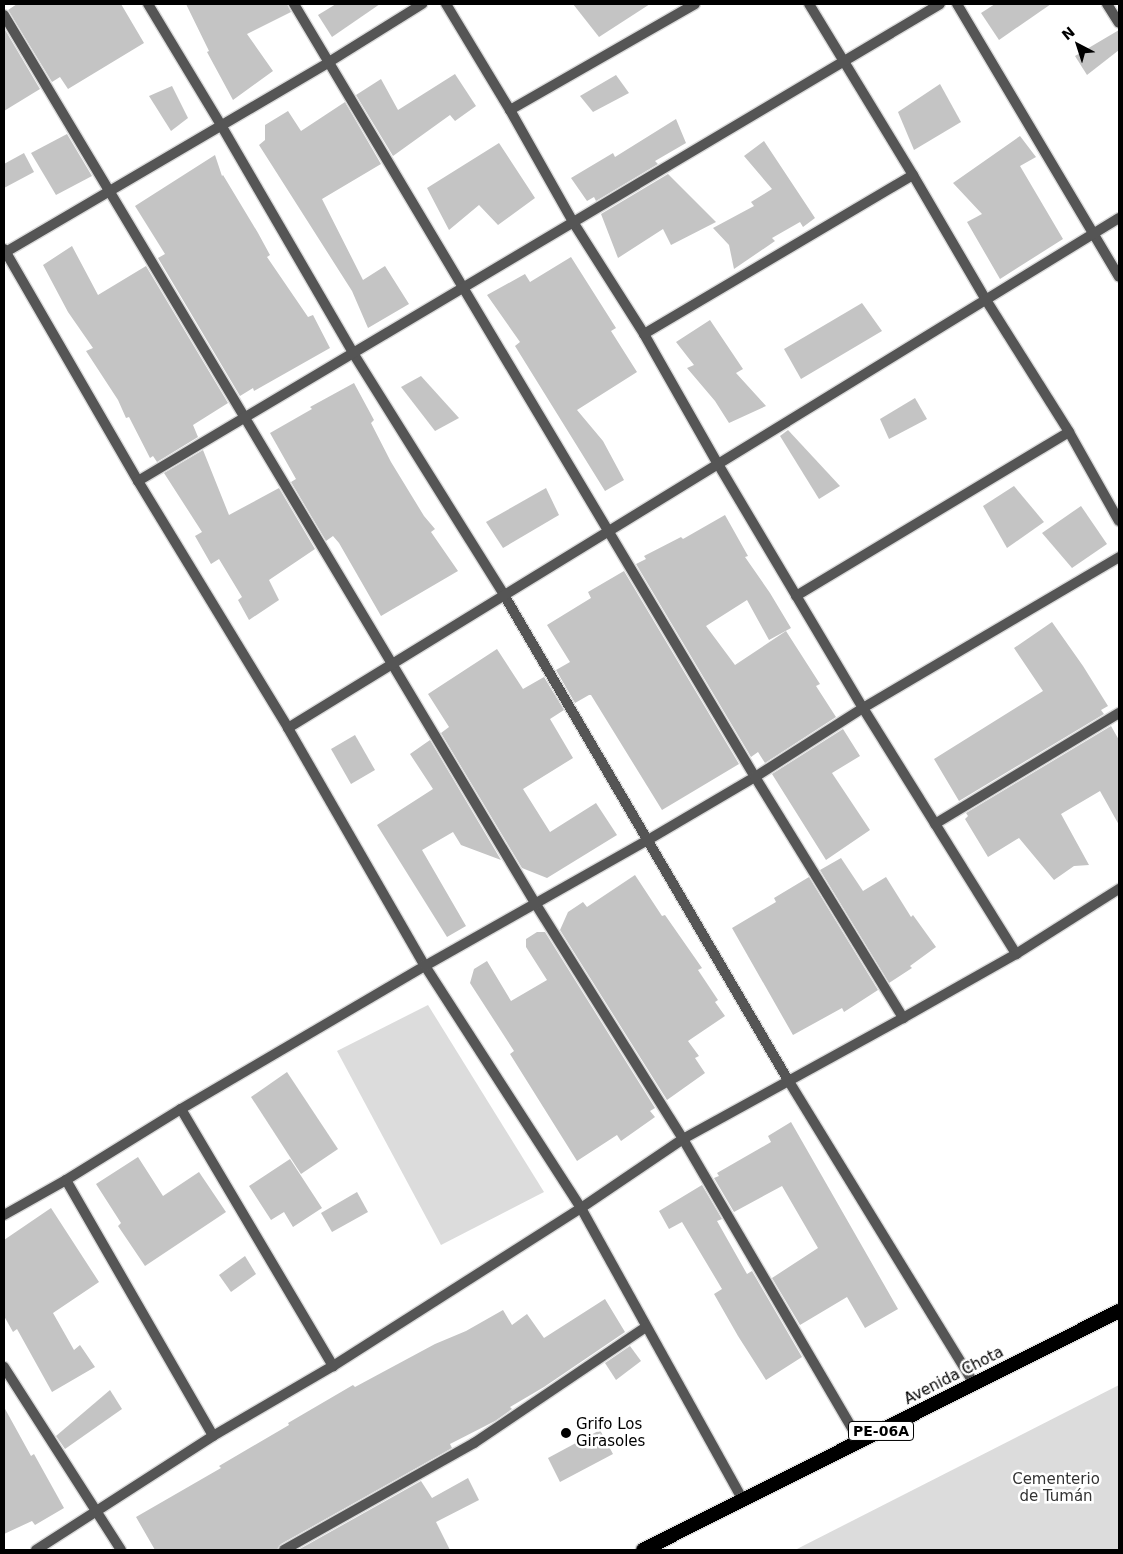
<!DOCTYPE html>
<html>
<head>
<meta charset="utf-8">
<style>
	body { margin:0 }
	#map { position:relative; width:1123px; height:1554px; overflow:hidden; background:#fff; font-family:"DejaVu Sans",sans-serif }
	div>[style] { position:absolute }
	.green>* { inset:0; background:#dcdcdc }
	.building>* { inset:0; background:#c4c4c4 }
	.roads { filter:drop-shadow(1px 0 #dbdbdb) drop-shadow(-1px 0 #dbdbdb) drop-shadow(0 1px #dbdbdb) drop-shadow(0 -1px #dbdbdb) }
	.minor>* { height:10px; margin:-5px; padding:0 5px; transform-origin:5px; border-radius:5px; background:#555 }
	.trunk>* { height:14px; margin:-7px; padding:0 7px; transform-origin:7px; border-radius:7px; background:#000 }
	.dots>* { width:14px; height:14px; translate:-50% -50%; box-sizing:border-box; border:2px solid #fff; border-radius:50% }
	span { translate:-50% -50%; white-space:nowrap; text-align:center; line-height:1.15; -webkit-text-stroke:5px #fff; paint-order:stroke }
	.shield-label span { padding:1px 4px; background:#fff; border:1px solid; border-radius:4px; -webkit-text-stroke-width:0 }
	.shield-label { font-size:14px; color:#000; font-weight:700 }
	.street-label { font-size:15px; color:#000 }
	.poi-label { font-size:15px; color:#000 }
	.left { translate:0 -50%; text-align:left }
	.park-label { font-size:15px; color:#333 }
	.frame { position:absolute; inset:0; border:5px solid #000; pointer-events:none }
	.north { position:absolute; left:1053px; top:20px; width:50px; height:50px; -webkit-text-stroke:4px #fff; paint-order:stroke; rotate:320deg; font-size:14px; font-weight:700; line-height:20px; text-align:center; color:#000 }
	.north::after { content:''; display:block; margin:auto; width:18px; height:22px; background:#000; clip-path:polygon(50% 0,100% 100%,50% 72%,0 100%) }
</style>
</head>
<body>
<div id="map">
	<div class="green">
		<i style="clip-path:polygon(428px 1005px,544px 1192px,441px 1245px,337px 1051px)"></i>
		<i style="clip-path:polygon(1119px 1385px,1119px 1550px,795px 1550px)"></i>
	</div>
	<div class="building">
		<i style="clip-path:polygon(17px 4px,121px 4px,144px 43px,68px 89px,60px 77px,52px 82px,8px 10px)"></i>
		<i style="clip-path:polygon(186px 4px,287px 4px,291px 12px,247px 34px,273px 71px,233px 100px,207px 52px,209px 51px)"></i>
		<i style="clip-path:polygon(336px 4px,380px 4px,332px 37px,318px 15px)"></i>
		<i style="clip-path:polygon(573px 4px,650px 4px,599px 37px)"></i>
		<i style="clip-path:polygon(995px 4px,1051px 4px,999px 40px,981px 13px)"></i>
		<i style="clip-path:polygon(4px 28px,40px 89px,4px 111px)"></i>
		<i style="clip-path:polygon(1119px 30px,1119px 50px,1087px 75px,1075px 56px)"></i>
		<i style="clip-path:polygon(455px 74px,476px 106px,455px 121px,450px 115px,393px 156px,356px 95px,381px 79px,398px 110px)"></i>
		<i style="clip-path:polygon(616px 75px,629px 93px,593px 112px,580px 96px)"></i>
		<i style="clip-path:polygon(940px 84px,961px 122px,914px 150px,898px 112px)"></i>
		<i style="clip-path:polygon(172px 86px,188px 118px,171px 131px,149px 96px)"></i>
		<i style="clip-path:polygon(345px 102px,381px 164px,322px 199px,363px 280px,385px 266px,409px 304px,368px 328px,352px 291px,259px 145px,265px 140px,265px 125px,288px 111px,301px 131px)"></i>
		<i style="clip-path:polygon(676px 119px,686px 143px,655px 161px,658px 164px,596px 201px,594px 197px,587px 201px,571px 178px,613px 153px,615px 157px)"></i>
		<i style="clip-path:polygon(67px 134px,92px 176px,56px 195px,31px 153px)"></i>
		<i style="clip-path:polygon(1020px 136px,1036px 157px,1020px 166px,1063px 239px,1000px 279px,967px 222px,982px 214px,953px 183px)"></i>
		<i style="clip-path:polygon(764px 141px,815px 218px,803px 227px,800px 222px,772px 238px,775px 241px,734px 269px,729px 245px,713px 228px,754px 206px,751px 202px,772px 189px,744px 156px)"></i>
		<i style="clip-path:polygon(499px 143px,535px 198px,498px 225px,479px 205px,449px 230px,427px 188px)"></i>
		<i style="clip-path:polygon(24px 153px,34px 172px,4px 188px,4px 164px)"></i>
		<i style="clip-path:polygon(215px 155px,222px 176px,223px 175px,258px 233px,270px 255px,267px 257px,308px 317px,313px 315px,330px 348px,254px 391px,253px 388px,240px 396px,158px 258px,165px 254px,135px 206px)"></i>
		<i style="clip-path:polygon(668px 174px,716px 222px,671px 245px,663px 229px,618px 258px,601px 214px)"></i>
		<i style="clip-path:polygon(72px 246px,98px 295px,146px 266px,228px 403px,193px 425px,198px 437px,157px 462px,153px 456px,150px 458px,129px 417px,126px 418px,118px 400px,86px 351px,93px 348px,68px 312px,43px 265px)"></i>
		<i style="clip-path:polygon(571px 257px,616px 328px,611px 331px,637px 372px,577px 410px,603px 441px,624px 480px,605px 491px,515px 346px,520px 342px,487px 295px,525px 274px,530px 282px)"></i>
		<i style="clip-path:polygon(862px 303px,882px 331px,801px 379px,784px 349px)"></i>
		<i style="clip-path:polygon(710px 320px,743px 369px,736px 373px,766px 406px,729px 423px,715px 401px,687px 368px,694px 365px,676px 342px)"></i>
		<i style="clip-path:polygon(421px 376px,459px 418px,435px 431px,401px 387px)"></i>
		<i style="clip-path:polygon(354px 383px,374px 420px,371px 423px,391px 462px,424px 516px,435px 529px,431px 532px,458px 571px,381px 616px,339px 543px,333px 536px,326px 541px,291px 482px,296px 479px,270px 433px,312px 409px,310px 407px)"></i>
		<i style="clip-path:polygon(915px 398px,927px 419px,889px 439px,880px 419px)"></i>
		<i style="clip-path:polygon(788px 430px,840px 486px,819px 499px,780px 436px)"></i>
		<i style="clip-path:polygon(203px 450px,229px 515px,279px 488px,315px 549px,269px 580px,279px 600px,249px 620px,238px 600px,242px 597px,219px 559px,211px 564px,195px 536px,202px 532px,164px 473px)"></i>
		<i style="clip-path:polygon(1014px 486px,1044px 522px,1007px 548px,983px 506px)"></i>
		<i style="clip-path:polygon(546px 488px,559px 515px,503px 548px,486px 522px)"></i>
		<i style="clip-path:polygon(1081px 506px,1107px 544px,1072px 568px,1042px 533px)"></i>
		<i style="clip-path:polygon(725px 515px,748px 556px,745px 557px,770px 593px,791px 628px,769px 640px,747px 600px,706px 626px,735px 665px,786px 631px,820px 684px,816px 686px,836px 717px,765px 763px,758px 752px,751px 757px,636px 564px,646px 559px,644px 556px,681px 537px,683px 539px)"></i>
		<i style="clip-path:polygon(624px 571px,739px 764px,662px 810px,591px 695px,589px 695px,575px 703px,556px 670px,570px 662px,547px 625px,591px 598px,588px 592px)"></i>
		<i style="clip-path:polygon(1052px 622px,1083px 666px,1108px 706px,1101px 710px,1104px 714px,959px 801px,934px 759px,1043px 691px,1014px 648px)"></i>
		<i style="clip-path:polygon(497px 649px,523px 689px,544px 677px,564px 710px,550px 719px,573px 758px,523px 789px,550px 832px,596px 803px,617px 835px,547px 878px,522px 868px,441px 733px,449px 727px,428px 694px)"></i>
		<i style="clip-path:polygon(1111px 726px,1119px 740px,1119px 825px,1100px 791px,1061px 814px,1089px 865px,1074px 866px,1054px 880px,1019px 838px,988px 857px,965px 819px,968px 816px,966px 813px)"></i>
		<i style="clip-path:polygon(843px 729px,860px 756px,832px 773px,870px 830px,826px 860px,772px 774px)"></i>
		<i style="clip-path:polygon(355px 735px,375px 770px,351px 784px,331px 749px)"></i>
		<i style="clip-path:polygon(430px 740px,501px 860px,461px 845px,453px 832px,422px 850px,466px 926px,447px 937px,377px 825px,433px 789px,410px 754px)"></i>
		<i style="clip-path:polygon(841px 858px,863px 891px,886px 877px,911px 917px,913px 915px,936px 947px,910px 966px,912px 968px,889px 983px,820px 870px)"></i>
		<i style="clip-path:polygon(635px 875px,662px 916px,665px 915px,702px 968px,698px 970px,718px 1000px,715px 1002px,725px 1016px,688px 1041px,699px 1056px,695px 1058px,705px 1073px,667px 1100px,560px 930px,568px 912px,583px 902px,587px 907px)"></i>
		<i style="clip-path:polygon(809px 877px,878px 990px,844px 1012px,842px 1008px,793px 1035px,732px 928px,776px 902px,774px 898px)"></i>
		<i style="clip-path:polygon(537px 932px,545px 932px,655px 1108px,650px 1111px,655px 1117px,621px 1141px,617px 1135px,577px 1161px,510px 1054px,514px 1051px,470px 983px,474px 969px,487px 961px,511px 1001px,547px 980px,526px 947px,526px 939px)"></i>
		<i style="clip-path:polygon(287px 1072px,338px 1149px,301px 1174px,251px 1097px)"></i>
		<i style="clip-path:polygon(791px 1122px,898px 1309px,865px 1328px,847px 1297px,800px 1325px,772px 1278px,818px 1248px,782px 1186px,734px 1212px,714px 1178px,719px 1176px,717px 1173px,771px 1142px,768px 1136px)"></i>
		<i style="clip-path:polygon(138px 1157px,163px 1196px,199px 1172px,226px 1212px,145px 1266px,118px 1226px,121px 1223px,96px 1184px)"></i>
		<i style="clip-path:polygon(290px 1159px,322px 1208px,293px 1227px,284px 1212px,271px 1220px,249px 1186px)"></i>
		<i style="clip-path:polygon(702px 1185px,722px 1219px,717px 1221px,747px 1274px,752px 1271px,802px 1357px,766px 1380px,738px 1336px,714px 1294px,722px 1289px,682px 1222px,669px 1229px,659px 1211px)"></i>
		<i style="clip-path:polygon(357px 1192px,368px 1212px,332px 1232px,321px 1213px)"></i>
		<i style="clip-path:polygon(51px 1208px,99px 1282px,53px 1313px,74px 1350px,80px 1345px,95px 1367px,52px 1392px,17px 1329px,13px 1332px,4px 1316px,4px 1240px)"></i>
		<i style="clip-path:polygon(245px 1256px,256px 1274px,231px 1292px,219px 1275px)"></i>
		<i style="clip-path:polygon(605px 1299px,625px 1332px,544px 1387px,510px 1407px,512px 1409px,495px 1421px,450px 1444px,452px 1448px,281px 1544px,277px 1550px,155px 1550px,136px 1517px,221px 1468px,219px 1466px,289px 1425px,288px 1423px,353px 1385px,355px 1387px,435px 1344px,466px 1331px,503px 1310px,512px 1325px,527px 1314px,544px 1338px)"></i>
		<i style="clip-path:polygon(630px 1346px,641px 1361px,616px 1380px,605px 1363px)"></i>
		<i style="clip-path:polygon(110px 1390px,122px 1409px,65px 1449px,56px 1436px)"></i>
		<i style="clip-path:polygon(4px 1407px,31px 1456px,34px 1454px,64px 1508px,35px 1525px,32px 1521px,4px 1534px)"></i>
		<i style="clip-path:polygon(600px 1430px,613px 1454px,560px 1482px,548px 1458px)"></i>
		<i style="clip-path:polygon(468px 1478px,479px 1500px,436px 1522px,450px 1550px,298px 1550px,421px 1481px,432px 1498px)"></i>
	</div>
	<div class="roads">
		<div class="minor">
			<i style="left:148px;top:4px;width:141px;rotate:58.9deg"></i>
			<i style="left:221px;top:125px;width:263px;rotate:59.9deg"></i>
			<i style="left:353px;top:353px;width:285px;rotate:58deg"></i>
			<i style="left:504px;top:595px;width:562px;rotate:59.65deg"></i>
			<i style="left:788px;top:1080px;width:356px;rotate:58.5deg"></i>
			<i style="left:294px;top:4px;width:900px;rotate:59.19deg"></i>
			<i style="left:755px;top:777px;width:283px;rotate:58.4deg"></i>
			<i style="left:446px;top:4px;width:124px;rotate:58.9deg"></i>
			<i style="left:510px;top:110px;width:129px;rotate:60.6deg"></i>
			<i style="left:573px;top:222px;width:133px;rotate:57.6deg"></i>
			<i style="left:644px;top:334px;width:150px;rotate:60.4deg"></i>
			<i style="left:718px;top:464px;width:284px;rotate:59.3deg"></i>
			<i style="left:863px;top:708px;width:290px;rotate:58.1deg"></i>
			<i style="left:809px;top:4px;width:200px;rotate:58.7deg"></i>
			<i style="left:913px;top:175px;width:145px;rotate:59.7deg"></i>
			<i style="left:986px;top:300px;width:156px;rotate:57.8deg"></i>
			<i style="left:1069px;top:432px;width:102px;rotate:60.7deg"></i>
			<i style="left:957px;top:4px;width:317px;rotate:59.3deg"></i>
			<i style="left:1107px;top:4px;width:22px;rotate:58deg"></i>
			<i style="left:4px;top:15px;width:1035px;rotate:59.12deg"></i>
			<i style="left:535px;top:903px;width:279px;rotate:57.9deg"></i>
			<i style="left:683px;top:1139px;width:351px;rotate:59.7deg"></i>
			<i style="left:510px;top:110px;width:213px;rotate:-29.8deg"></i>
			<i style="left:4px;top:249px;width:268px;rotate:60deg"></i>
			<i style="left:138px;top:481px;width:289px;rotate:58.7deg"></i>
			<i style="left:288px;top:728px;width:275px;rotate:60.1deg"></i>
			<i style="left:425px;top:966px;width:288px;rotate:57.2deg"></i>
			<i style="left:581px;top:1208px;width:334px;rotate:61deg"></i>
			<i style="left:4px;top:253px;width:377px;rotate:-30.4deg"></i>
			<i style="left:329px;top:62px;width:110px;rotate:-31.9deg"></i>
			<i style="left:644px;top:334px;width:312px;rotate:-30.6deg"></i>
			<i style="left:138px;top:481px;width:933px;rotate:-30.74deg"></i>
			<i style="left:796px;top:596px;width:318px;rotate:-31deg"></i>
			<i style="left:288px;top:728px;width:975px;rotate:-31.54deg"></i>
			<i style="left:935px;top:824px;width:215px;rotate:-31.1deg"></i>
			<i style="left:181px;top:1109px;width:299px;rotate:59.4deg"></i>
			<i style="left:66px;top:1180px;width:295px;rotate:60.1deg"></i>
			<i style="left:4px;top:1215px;width:71px;rotate:-29.4deg"></i>
			<i style="left:66px;top:1180px;width:135px;rotate:-31.7deg"></i>
			<i style="left:181px;top:1109px;width:283px;rotate:-30.4deg"></i>
			<i style="left:425px;top:966px;width:256px;rotate:-29.5deg"></i>
			<i style="left:648px;top:840px;width:124px;rotate:-30.5deg"></i>
			<i style="left:755px;top:777px;width:128px;rotate:-32.6deg"></i>
			<i style="left:863px;top:708px;width:297px;rotate:-30.5deg"></i>
			<i style="left:4px;top:1367px;width:217px;rotate:57.4deg"></i>
			<i style="left:36px;top:1550px;width:211px;rotate:-32.8deg"></i>
			<i style="left:213px;top:1436px;width:139px;rotate:-30.3deg"></i>
			<i style="left:333px;top:1366px;width:294px;rotate:-32.5deg"></i>
			<i style="left:581px;top:1208px;width:123px;rotate:-34.1deg"></i>
			<i style="left:683px;top:1139px;width:251px;rotate:-28.8deg"></i>
			<i style="left:903px;top:1018px;width:130px;rotate:-29.5deg"></i>
			<i style="left:1016px;top:954px;width:122px;rotate:-32.3deg"></i>
			<i style="left:284px;top:1550px;width:218px;rotate:-29.4deg"></i>
			<i style="left:474px;top:1443px;width:207px;rotate:-34deg"></i>
		</div>
		<div class="trunk">
			<i style="left:643px;top:1550px;width:533px;rotate:-26.66deg"></i>
		</div>
	</div>
	<div class="dots">
		<i style="left:566px;top:1433px;background:#000"></i>
	</div>
	<div class="shield-label">
		<span style="left:881px;top:1431px">PE-06A</span>
	</div>
	<div class="street-label">
		<span style="left:954px;top:1376px;rotate:-27deg">Avenida Chota</span>
	</div>
	<div class="poi-label">
		<span class="left" style="left:576px;top:1433px">Grifo Los<br>Girasoles</span>
	</div>
	<div class="park-label">
		<span style="left:1056px;top:1488px">Cementerio<br>de Tumán</span>
	</div>
	<div class="frame"></div>
	<div class="north">N</div>
</div>
</body>
</html>
